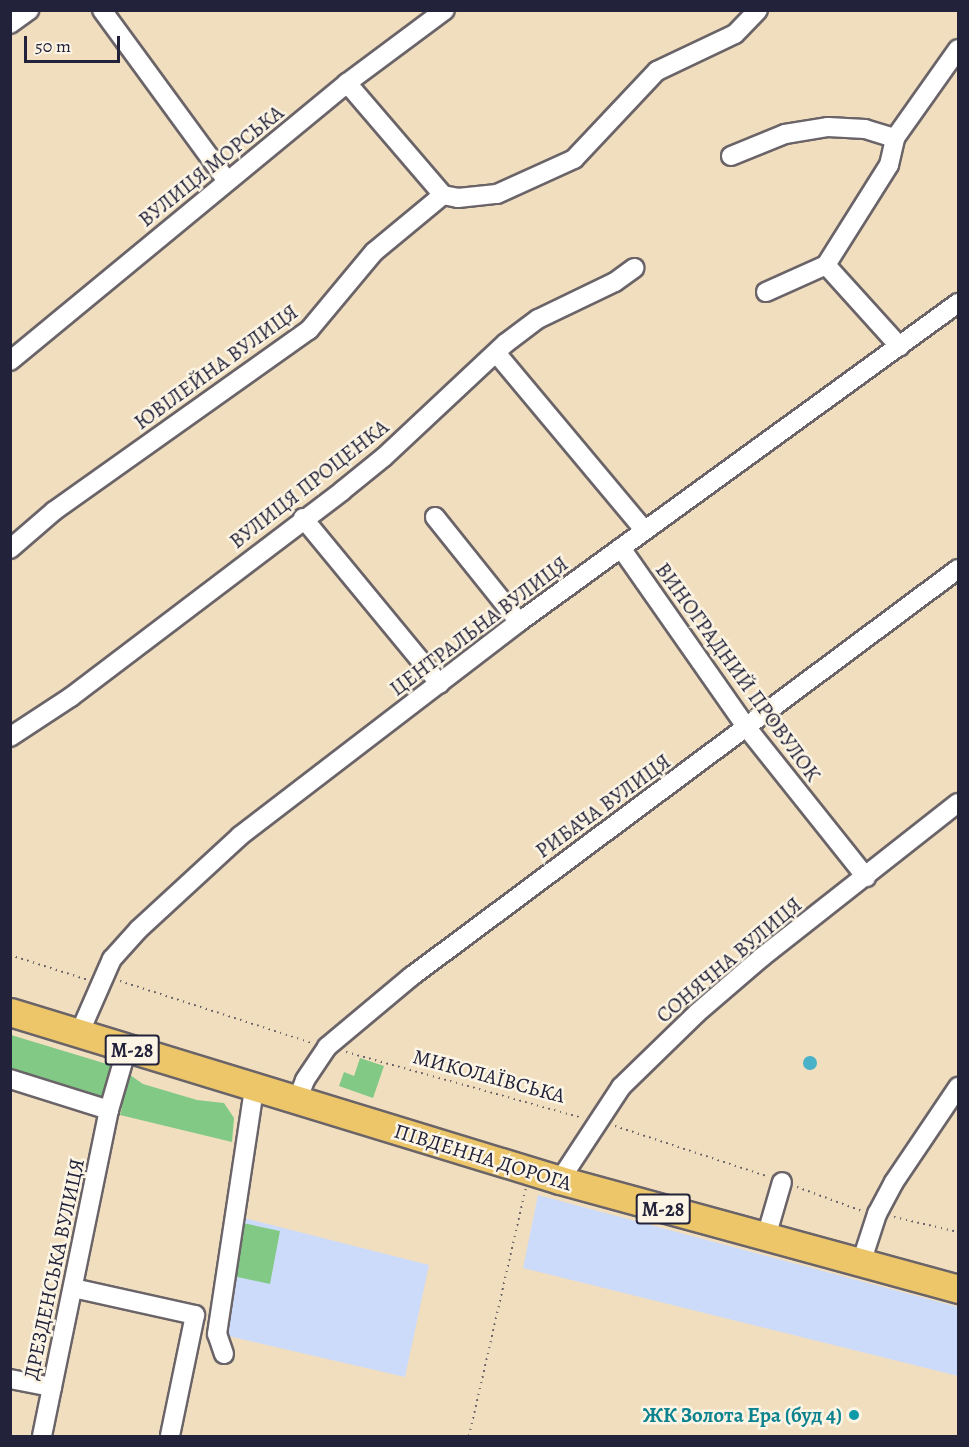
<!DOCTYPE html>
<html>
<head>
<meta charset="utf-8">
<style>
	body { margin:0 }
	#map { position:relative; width:969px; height:1447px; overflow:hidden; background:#f1debe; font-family:Alegreya,serif }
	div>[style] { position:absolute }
	.built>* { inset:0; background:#cddbfa }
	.green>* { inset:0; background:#81c985 }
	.water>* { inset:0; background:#49b1c8 }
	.round { border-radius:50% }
	.path>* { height:2px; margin-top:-1px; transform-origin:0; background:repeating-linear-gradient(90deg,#6a6469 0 1.5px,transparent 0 6px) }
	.roads { filter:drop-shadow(2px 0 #6a6469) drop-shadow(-2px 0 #6a6469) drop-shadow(0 2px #6a6469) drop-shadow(0 -2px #6a6469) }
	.minor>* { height:18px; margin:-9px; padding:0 9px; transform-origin:9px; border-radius:9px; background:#fff }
	.highway>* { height:27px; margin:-13.5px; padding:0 13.5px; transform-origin:13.5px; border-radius:13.5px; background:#ecc669 }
	.dots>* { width:16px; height:16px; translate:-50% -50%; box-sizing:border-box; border:3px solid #fcf5e5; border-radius:50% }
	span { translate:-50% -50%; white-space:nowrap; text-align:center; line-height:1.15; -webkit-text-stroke:5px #fcf5e5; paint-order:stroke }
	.shield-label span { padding:2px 4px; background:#fcf5e5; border:2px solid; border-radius:4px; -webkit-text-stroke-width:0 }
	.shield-label { font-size:20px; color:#22223b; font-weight:700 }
	.street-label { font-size:21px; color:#22223b }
	.culture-label { font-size:21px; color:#0d838f; font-weight:700 }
	.right { translate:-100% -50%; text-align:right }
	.frame { position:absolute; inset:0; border:12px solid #22223b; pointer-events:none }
	.scale { position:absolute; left:24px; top:36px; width:96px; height:27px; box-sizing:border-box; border:3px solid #22223b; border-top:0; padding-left:8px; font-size:18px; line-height:21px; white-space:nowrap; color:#22223b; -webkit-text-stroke:4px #fcf5e5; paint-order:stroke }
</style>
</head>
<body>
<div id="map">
	<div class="built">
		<i style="clip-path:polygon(538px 1195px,958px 1307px,958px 1376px,523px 1268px)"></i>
		<i style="clip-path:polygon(244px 1218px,429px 1265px,405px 1377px,224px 1335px)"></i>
	</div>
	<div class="green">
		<i style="clip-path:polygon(11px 1035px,120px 1068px,143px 1084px,197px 1100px,224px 1103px,234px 1118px,232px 1142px,120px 1115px,122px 1108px,11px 1072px)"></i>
		<i style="clip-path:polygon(360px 1058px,384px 1066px,373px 1098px,339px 1086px,344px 1072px,354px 1076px)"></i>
		<i style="clip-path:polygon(243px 1223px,280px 1231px,270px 1284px,233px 1276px)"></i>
	</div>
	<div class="water">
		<i class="round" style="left:803px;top:1056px;width:14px;height:14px"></i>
	</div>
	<div class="path">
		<i style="left:10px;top:955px;width:82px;rotate:17.8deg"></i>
		<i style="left:120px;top:981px;width:202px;rotate:17.9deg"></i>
		<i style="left:346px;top:1052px;width:246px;rotate:15.6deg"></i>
		<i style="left:615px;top:1126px;width:162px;rotate:18.3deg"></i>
		<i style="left:797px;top:1187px;width:69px;rotate:20.3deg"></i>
		<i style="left:894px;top:1217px;width:66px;rotate:13.2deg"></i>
		<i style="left:469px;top:1436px;width:254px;rotate:-77.1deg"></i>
	</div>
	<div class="roads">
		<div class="minor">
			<i style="left:102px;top:10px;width:212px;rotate:53.8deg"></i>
			<i style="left:10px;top:24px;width:24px;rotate:-36deg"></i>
			<i style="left:347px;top:83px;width:148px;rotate:49.4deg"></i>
			<i style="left:731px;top:156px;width:58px;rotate:-22.2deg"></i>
			<i style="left:785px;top:134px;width:44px;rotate:-9.2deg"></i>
			<i style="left:828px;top:127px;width:37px;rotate:3deg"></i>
			<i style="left:865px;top:129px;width:31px;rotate:17deg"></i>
			<i style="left:895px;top:138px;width:109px;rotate:-54.7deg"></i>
			<i style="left:826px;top:265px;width:110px;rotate:47.9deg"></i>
			<i style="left:766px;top:292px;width:66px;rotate:-24.2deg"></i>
			<i style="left:826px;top:265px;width:118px;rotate:-57.8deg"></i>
			<i style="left:889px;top:165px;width:28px;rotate:-77deg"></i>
			<i style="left:497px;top:354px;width:229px;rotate:50.1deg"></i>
			<i style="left:10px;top:361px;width:437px;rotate:-39.5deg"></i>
			<i style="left:347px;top:83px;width:122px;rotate:-36.7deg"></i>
			<i style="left:435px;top:517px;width:134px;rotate:51.3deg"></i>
			<i style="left:303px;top:518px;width:215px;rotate:50.5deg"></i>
			<i style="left:621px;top:548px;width:220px;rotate:55deg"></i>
			<i style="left:747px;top:728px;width:191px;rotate:51.4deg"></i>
			<i style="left:10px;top:549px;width:58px;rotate:-40.8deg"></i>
			<i style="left:54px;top:511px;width:313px;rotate:-35.4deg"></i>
			<i style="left:309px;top:330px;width:102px;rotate:-50.2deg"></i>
			<i style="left:374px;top:252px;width:89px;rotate:-39.6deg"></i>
			<i style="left:443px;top:195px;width:15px;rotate:11deg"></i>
			<i style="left:458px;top:198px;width:39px;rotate:-6deg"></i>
			<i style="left:497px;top:194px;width:85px;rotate:-24.4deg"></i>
			<i style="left:574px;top:159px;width:121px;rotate:-46.7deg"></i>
			<i style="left:657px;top:71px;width:86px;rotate:-25.4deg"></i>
			<i style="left:735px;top:34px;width:33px;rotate:-46deg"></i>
			<i style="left:10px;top:737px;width:73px;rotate:-33.3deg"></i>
			<i style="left:71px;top:697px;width:340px;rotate:-37.2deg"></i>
			<i style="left:342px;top:491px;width:54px;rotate:-39deg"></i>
			<i style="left:384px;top:457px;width:167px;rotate:-43.1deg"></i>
			<i style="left:506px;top:343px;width:40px;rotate:-37deg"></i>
			<i style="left:538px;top:319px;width:85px;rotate:-25.7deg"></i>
			<i style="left:615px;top:282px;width:24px;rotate:-36deg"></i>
			<i style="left:79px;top:1034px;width:82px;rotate:-66.3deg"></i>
			<i style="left:112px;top:959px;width:40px;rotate:-48deg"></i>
			<i style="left:139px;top:929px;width:137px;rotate:-42.6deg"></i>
			<i style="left:240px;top:836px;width:352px;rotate:-37.5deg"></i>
			<i style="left:519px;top:622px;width:543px;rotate:-36deg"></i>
			<i style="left:10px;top:1079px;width:104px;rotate:17.4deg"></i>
			<i style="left:297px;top:1101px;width:22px;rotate:-69deg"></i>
			<i style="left:305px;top:1080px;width:40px;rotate:-56deg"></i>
			<i style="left:327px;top:1047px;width:111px;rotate:-39.9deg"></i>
			<i style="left:412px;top:976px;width:681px;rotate:-36.7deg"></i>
			<i style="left:560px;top:1180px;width:111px;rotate:-56.7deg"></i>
			<i style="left:621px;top:1087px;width:106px;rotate:-44.2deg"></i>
			<i style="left:697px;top:1013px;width:86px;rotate:-40.7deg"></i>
			<i style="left:762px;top:957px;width:249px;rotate:-38.2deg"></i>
			<i style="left:766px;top:1237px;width:57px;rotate:-73.8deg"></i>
			<i style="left:861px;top:1263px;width:52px;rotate:-71.9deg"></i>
			<i style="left:877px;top:1214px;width:36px;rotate:-62deg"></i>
			<i style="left:894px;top:1182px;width:115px;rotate:-56deg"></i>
			<i style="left:73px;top:1288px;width:125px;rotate:12.5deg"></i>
			<i style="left:195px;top:1315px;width:124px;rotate:101.7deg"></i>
			<i style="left:224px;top:1354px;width:21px;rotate:-109deg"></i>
			<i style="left:217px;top:1334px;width:249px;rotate:-81.4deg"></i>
			<i style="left:10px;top:1379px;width:43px;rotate:10.8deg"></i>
			<i style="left:42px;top:1436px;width:333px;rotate:-78.4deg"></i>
			<i style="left:109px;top:1110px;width:65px;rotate:-73.8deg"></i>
		</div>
		<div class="highway">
			<i style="left:10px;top:1012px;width:575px;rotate:16.99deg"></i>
			<i style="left:560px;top:1180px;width:413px;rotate:15.3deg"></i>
		</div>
	</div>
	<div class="dots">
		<i style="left:854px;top:1415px;background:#0f9aa8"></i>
	</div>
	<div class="shield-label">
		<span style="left:132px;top:1050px">М-28</span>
		<span style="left:663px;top:1209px">М-28</span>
	</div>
	<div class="street-label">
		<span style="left:211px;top:166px;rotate:-39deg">ВУЛИЦЯ МОРСЬКА</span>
		<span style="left:216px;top:367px;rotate:-36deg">ЮВІЛЕЙНА ВУЛИЦЯ</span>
		<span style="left:309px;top:484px;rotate:-38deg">ВУЛИЦЯ ПРОЦЕНКА</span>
		<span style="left:479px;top:626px;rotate:-37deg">ЦЕНТРАЛЬНА ВУЛИЦЯ</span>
		<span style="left:738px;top:672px;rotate:54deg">ВИНОГРАДНИЙ ПРОВУЛОК</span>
		<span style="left:603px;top:806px;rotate:-36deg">РИБАЧА ВУЛИЦЯ</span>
		<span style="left:729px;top:960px;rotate:-40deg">СОНЯЧНА ВУЛИЦЯ</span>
		<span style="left:489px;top:1076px;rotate:15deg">МИКОЛАЇВСЬКА</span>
		<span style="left:483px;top:1157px;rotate:17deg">ПІВДЕННА ДОРОГА</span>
		<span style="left:54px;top:1269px;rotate:-78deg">ДРЕЗДЕНСЬКА ВУЛИЦЯ</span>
	</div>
	<div class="culture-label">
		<span class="right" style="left:842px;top:1415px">ЖК Золота Ера (буд 4)</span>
	</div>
	<div class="frame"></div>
	<div class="scale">50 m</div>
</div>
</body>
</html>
